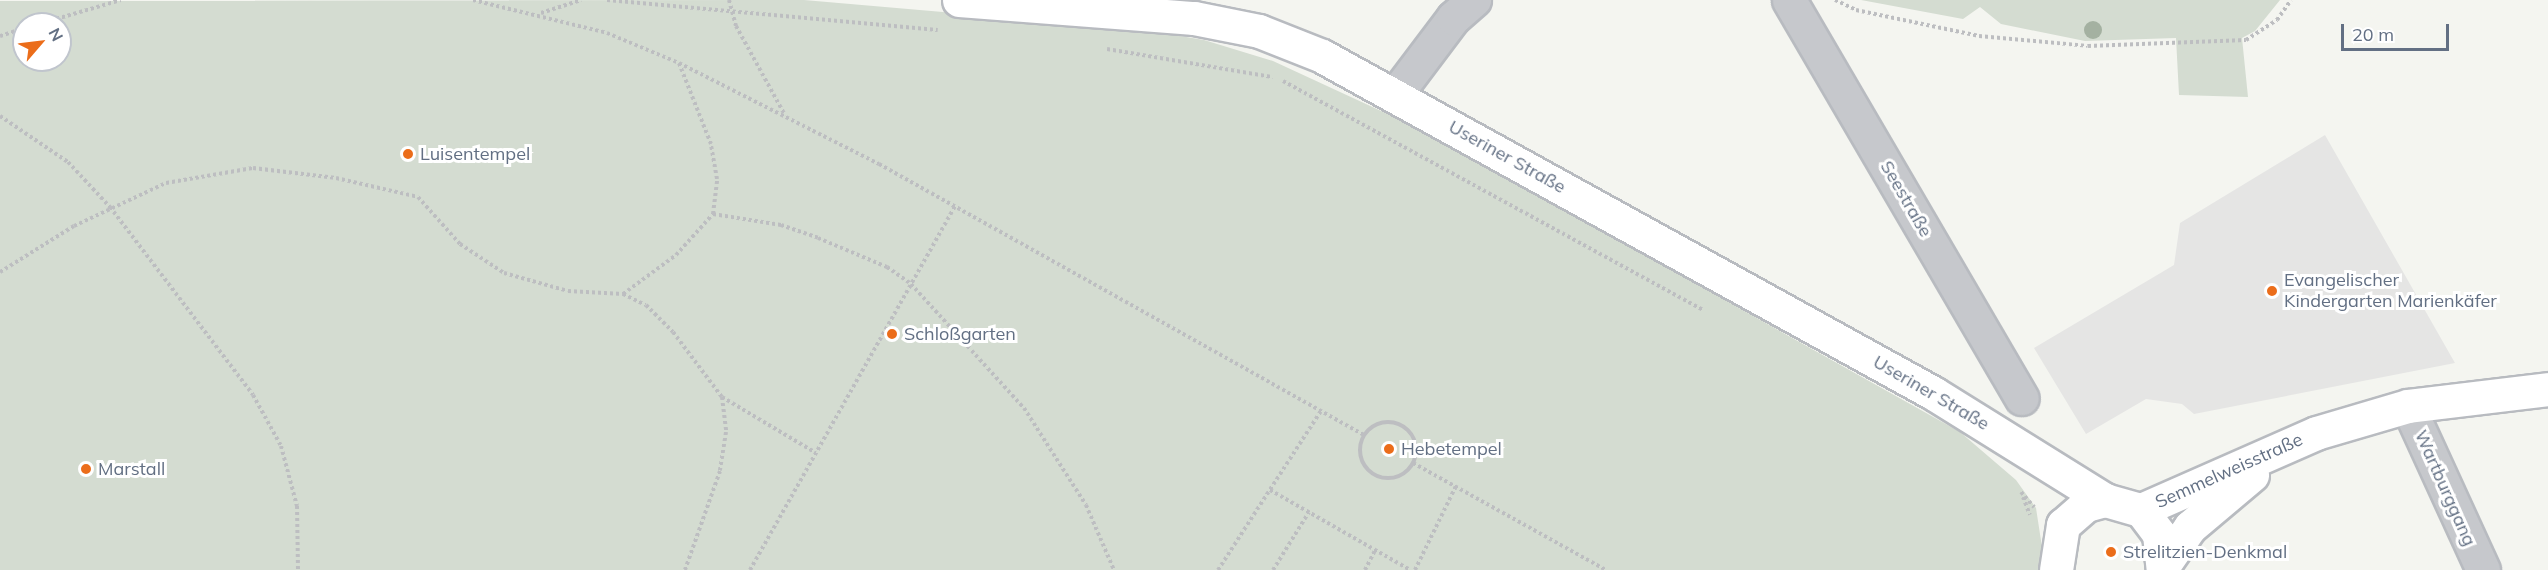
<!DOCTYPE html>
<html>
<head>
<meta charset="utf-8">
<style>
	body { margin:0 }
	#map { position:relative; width:2548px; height:570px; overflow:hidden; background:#f4f5f0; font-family:Mulish,sans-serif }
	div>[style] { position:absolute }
	.built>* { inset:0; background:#e5e5e4 }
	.green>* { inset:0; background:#d4dcd1 }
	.path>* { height:4px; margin-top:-2px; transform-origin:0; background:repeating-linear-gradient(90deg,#bdbec1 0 3px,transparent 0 6px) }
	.path>.ring { margin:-2px; padding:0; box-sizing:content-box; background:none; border:4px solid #bdbec1; border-radius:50% }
	.roads { filter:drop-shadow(2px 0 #b8bbc0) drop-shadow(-2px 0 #b8bbc0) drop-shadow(0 2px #b8bbc0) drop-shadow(0 -2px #b8bbc0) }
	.street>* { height:33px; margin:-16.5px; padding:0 16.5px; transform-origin:16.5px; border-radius:16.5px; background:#c6c8cc }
	.secondary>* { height:33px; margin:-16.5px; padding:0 16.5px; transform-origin:16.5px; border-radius:16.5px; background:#fff }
	.trees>* { width:18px; height:18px; margin:-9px; border-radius:50%; background:#a4b1a1 }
	.dots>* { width:16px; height:16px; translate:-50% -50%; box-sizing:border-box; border:3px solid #fff; border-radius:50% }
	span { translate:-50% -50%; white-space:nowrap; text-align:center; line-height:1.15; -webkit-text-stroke:6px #fff; paint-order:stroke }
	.poi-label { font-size:18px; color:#626f83 }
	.left { translate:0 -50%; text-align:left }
	.street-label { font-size:18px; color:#626f83 }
	.north { position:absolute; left:12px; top:12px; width:60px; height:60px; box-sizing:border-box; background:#fff; border:2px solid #c0c5cd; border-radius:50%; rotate:62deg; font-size:16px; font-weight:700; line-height:24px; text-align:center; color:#626f83 }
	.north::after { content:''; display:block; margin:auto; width:21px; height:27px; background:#eb6d1a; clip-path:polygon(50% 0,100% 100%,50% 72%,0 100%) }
	.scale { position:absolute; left:2341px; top:24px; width:108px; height:27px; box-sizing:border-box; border:3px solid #626f83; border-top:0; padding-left:8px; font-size:18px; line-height:21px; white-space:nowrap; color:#626f83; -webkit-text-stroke:4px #fff; paint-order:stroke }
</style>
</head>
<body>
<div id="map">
	<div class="built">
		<i style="clip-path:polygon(2325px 135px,2455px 363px,2194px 414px,2182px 404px,2146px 399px,2086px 434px,2034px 348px,2174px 265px,2180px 223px)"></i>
	</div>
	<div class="green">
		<i style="clip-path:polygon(evenodd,804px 0,1139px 29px,1204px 40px,1273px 61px,1420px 129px,1960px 432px,2016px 480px,2036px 508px,2042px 547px,2038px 570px,0 570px,0 1px,804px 0,24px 24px,60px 24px,60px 60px,24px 60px,24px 24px)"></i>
		<i style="clip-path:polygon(1861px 0,2280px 0,2255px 31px,2242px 38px,2248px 97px,2179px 95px,2176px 38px,2085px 41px,2001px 24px,1980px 7px,1963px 19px)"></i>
	</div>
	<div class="path">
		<i style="left:473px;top:0;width:138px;rotate:13.8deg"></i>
		<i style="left:607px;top:33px;width:78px;rotate:22.6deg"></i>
		<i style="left:679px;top:63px;width:224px;rotate:26.8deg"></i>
		<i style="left:879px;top:164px;width:556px;rotate:29.19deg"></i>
		<i style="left:607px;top:0;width:332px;rotate:5.2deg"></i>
		<i style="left:729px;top:0;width:27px;rotate:75deg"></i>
		<i style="left:736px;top:26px;width:102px;rotate:61.2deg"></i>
		<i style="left:1835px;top:0;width:23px;rotate:25deg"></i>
		<i style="left:1856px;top:10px;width:126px;rotate:11.9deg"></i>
		<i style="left:1979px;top:36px;width:109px;rotate:5.2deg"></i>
		<i style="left:2088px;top:46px;width:158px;rotate:-2.2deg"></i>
		<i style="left:2246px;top:40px;width:37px;rotate:-33deg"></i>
		<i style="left:2277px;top:20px;width:24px;rotate:-55deg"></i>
		<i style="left:541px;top:13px;width:42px;rotate:-18deg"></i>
		<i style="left:39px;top:24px;width:85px;rotate:-16.3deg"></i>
		<i style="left:0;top:36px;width:25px;rotate:-18deg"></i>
		<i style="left:1107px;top:49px;width:168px;rotate:9.6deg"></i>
		<i style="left:1283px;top:81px;width:478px;rotate:28.6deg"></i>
		<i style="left:0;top:116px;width:82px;rotate:34.1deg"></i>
		<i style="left:68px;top:162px;width:62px;rotate:47deg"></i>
		<i style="left:110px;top:207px;width:236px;rotate:52.7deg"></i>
		<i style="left:253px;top:395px;width:58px;rotate:61.2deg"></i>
		<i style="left:281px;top:446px;width:62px;rotate:75.1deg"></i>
		<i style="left:297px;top:506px;width:64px;rotate:89.1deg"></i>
		<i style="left:713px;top:214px;width:69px;rotate:9.2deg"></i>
		<i style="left:781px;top:225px;width:39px;rotate:19deg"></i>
		<i style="left:818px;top:238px;width:75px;rotate:22.8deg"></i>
		<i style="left:887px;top:267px;width:29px;rotate:35deg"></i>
		<i style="left:911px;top:284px;width:168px;rotate:47.7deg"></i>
		<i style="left:1024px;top:408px;width:115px;rotate:57.4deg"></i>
		<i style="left:1086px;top:505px;width:71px;rotate:66.7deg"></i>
		<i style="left:0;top:272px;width:87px;rotate:-31.9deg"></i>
		<i style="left:74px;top:226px;width:102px;rotate:-25.1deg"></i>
		<i style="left:166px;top:183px;width:88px;rotate:-9.8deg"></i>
		<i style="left:253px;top:168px;width:84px;rotate:6.9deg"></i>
		<i style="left:336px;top:178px;width:84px;rotate:13deg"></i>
		<i style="left:418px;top:197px;width:63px;rotate:48.2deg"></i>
		<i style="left:460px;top:244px;width:53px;rotate:33.4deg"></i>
		<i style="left:504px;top:273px;width:66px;rotate:15.7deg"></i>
		<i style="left:568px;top:291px;width:55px;rotate:3.1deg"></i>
		<i style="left:623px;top:294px;width:66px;rotate:-36.3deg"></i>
		<i style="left:676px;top:255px;width:55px;rotate:-47.9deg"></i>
		<i style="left:713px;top:214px;width:35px;rotate:-83deg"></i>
		<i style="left:717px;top:179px;width:36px;rotate:-100deg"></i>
		<i style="left:711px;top:144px;width:87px;rotate:-111.6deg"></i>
		<i style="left:623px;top:294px;width:25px;rotate:26deg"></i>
		<i style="left:646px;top:305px;width:38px;rotate:45deg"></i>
		<i style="left:673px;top:332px;width:81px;rotate:53deg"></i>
		<i style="left:722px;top:397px;width:35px;rotate:83deg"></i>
		<i style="left:726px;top:432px;width:39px;rotate:99deg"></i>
		<i style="left:720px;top:471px;width:105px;rotate:109.5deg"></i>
		<i style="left:722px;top:397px;width:109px;rotate:30.8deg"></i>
		<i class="ring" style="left:1360px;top:422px;width:52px;height:52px"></i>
		<i style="left:1413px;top:463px;width:221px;rotate:29deg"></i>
		<i style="left:1270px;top:490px;width:161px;rotate:29.7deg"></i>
		<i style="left:2021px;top:492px;width:20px;rotate:49deg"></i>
		<i style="left:2023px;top:497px;width:19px;rotate:69deg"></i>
		<i style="left:750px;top:570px;width:418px;rotate:-60.6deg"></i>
		<i style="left:1218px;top:570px;width:189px;rotate:-57.1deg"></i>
		<i style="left:1273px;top:570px;width:68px;rotate:-58.2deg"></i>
		<i style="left:1365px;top:570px;width:22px;rotate:-63deg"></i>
		<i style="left:1415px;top:570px;width:93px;rotate:-64deg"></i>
	</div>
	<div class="roads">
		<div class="street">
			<i style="left:1789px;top:0;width:461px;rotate:59.7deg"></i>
			<i style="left:1395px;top:95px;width:96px;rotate:-53deg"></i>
			<i style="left:1453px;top:18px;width:28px;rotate:-41deg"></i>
			<i style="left:2408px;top:406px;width:180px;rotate:65.4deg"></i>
		</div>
		<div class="secondary">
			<i style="left:959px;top:0;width:236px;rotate:4.4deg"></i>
			<i style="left:1194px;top:18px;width:66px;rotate:11.3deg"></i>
			<i style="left:1259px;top:31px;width:68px;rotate:21.6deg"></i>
			<i style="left:1322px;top:56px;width:698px;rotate:28.88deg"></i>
			<i style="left:1933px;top:393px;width:203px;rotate:31.9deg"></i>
			<i style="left:2141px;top:510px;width:191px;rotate:-23.7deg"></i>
			<i style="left:2316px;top:433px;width:96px;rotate:-16.4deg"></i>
			<i style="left:2408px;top:406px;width:141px;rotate:-6.9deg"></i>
			<i style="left:2165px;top:563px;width:44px;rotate:-55.2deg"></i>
			<i style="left:2190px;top:527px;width:81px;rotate:-40deg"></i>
			<i style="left:2056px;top:570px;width:46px;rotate:-81.2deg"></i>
			<i style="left:2063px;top:525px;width:30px;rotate:-41deg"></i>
			<i style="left:2086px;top:505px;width:20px;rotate:-15deg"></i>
			<i style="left:2105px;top:500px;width:37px;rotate:16deg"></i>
			<i style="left:2141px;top:510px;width:30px;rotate:53deg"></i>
			<i style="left:2159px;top:534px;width:36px;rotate:84deg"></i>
		</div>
	</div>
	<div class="trees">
		<i style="left:2093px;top:30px"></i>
	</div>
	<div class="dots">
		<i style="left:408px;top:154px;background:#eb6d1a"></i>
		<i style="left:2272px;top:291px;background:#eb6d1a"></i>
		<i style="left:892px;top:334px;background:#eb6d1a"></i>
		<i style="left:1389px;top:449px;background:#eb6d1a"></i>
		<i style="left:86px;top:469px;background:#eb6d1a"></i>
		<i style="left:2111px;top:552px;background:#eb6d1a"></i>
	</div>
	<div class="poi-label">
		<span class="left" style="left:420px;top:154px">Luisentempel</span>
		<span class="left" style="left:2284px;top:291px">Evangelischer<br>Kindergarten Marienkäfer</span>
		<span class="left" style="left:904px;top:334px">Schloßgarten</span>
		<span class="left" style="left:1401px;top:449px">Hebetempel</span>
		<span class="left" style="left:98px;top:469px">Marstall</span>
		<span class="left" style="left:2123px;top:552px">Strelitzien-Denkmal</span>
	</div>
	<div class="street-label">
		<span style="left:1507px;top:157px;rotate:29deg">Useriner Straße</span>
		<span style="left:1906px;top:199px;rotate:60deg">Seestraße</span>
		<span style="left:1931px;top:393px;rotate:30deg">Useriner Straße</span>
		<span style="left:2229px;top:471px;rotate:-24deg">Semmelweisstraße</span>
		<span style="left:2445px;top:488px;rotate:66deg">Wartburggang</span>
	</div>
	<div class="north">N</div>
	<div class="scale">20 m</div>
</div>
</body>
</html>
